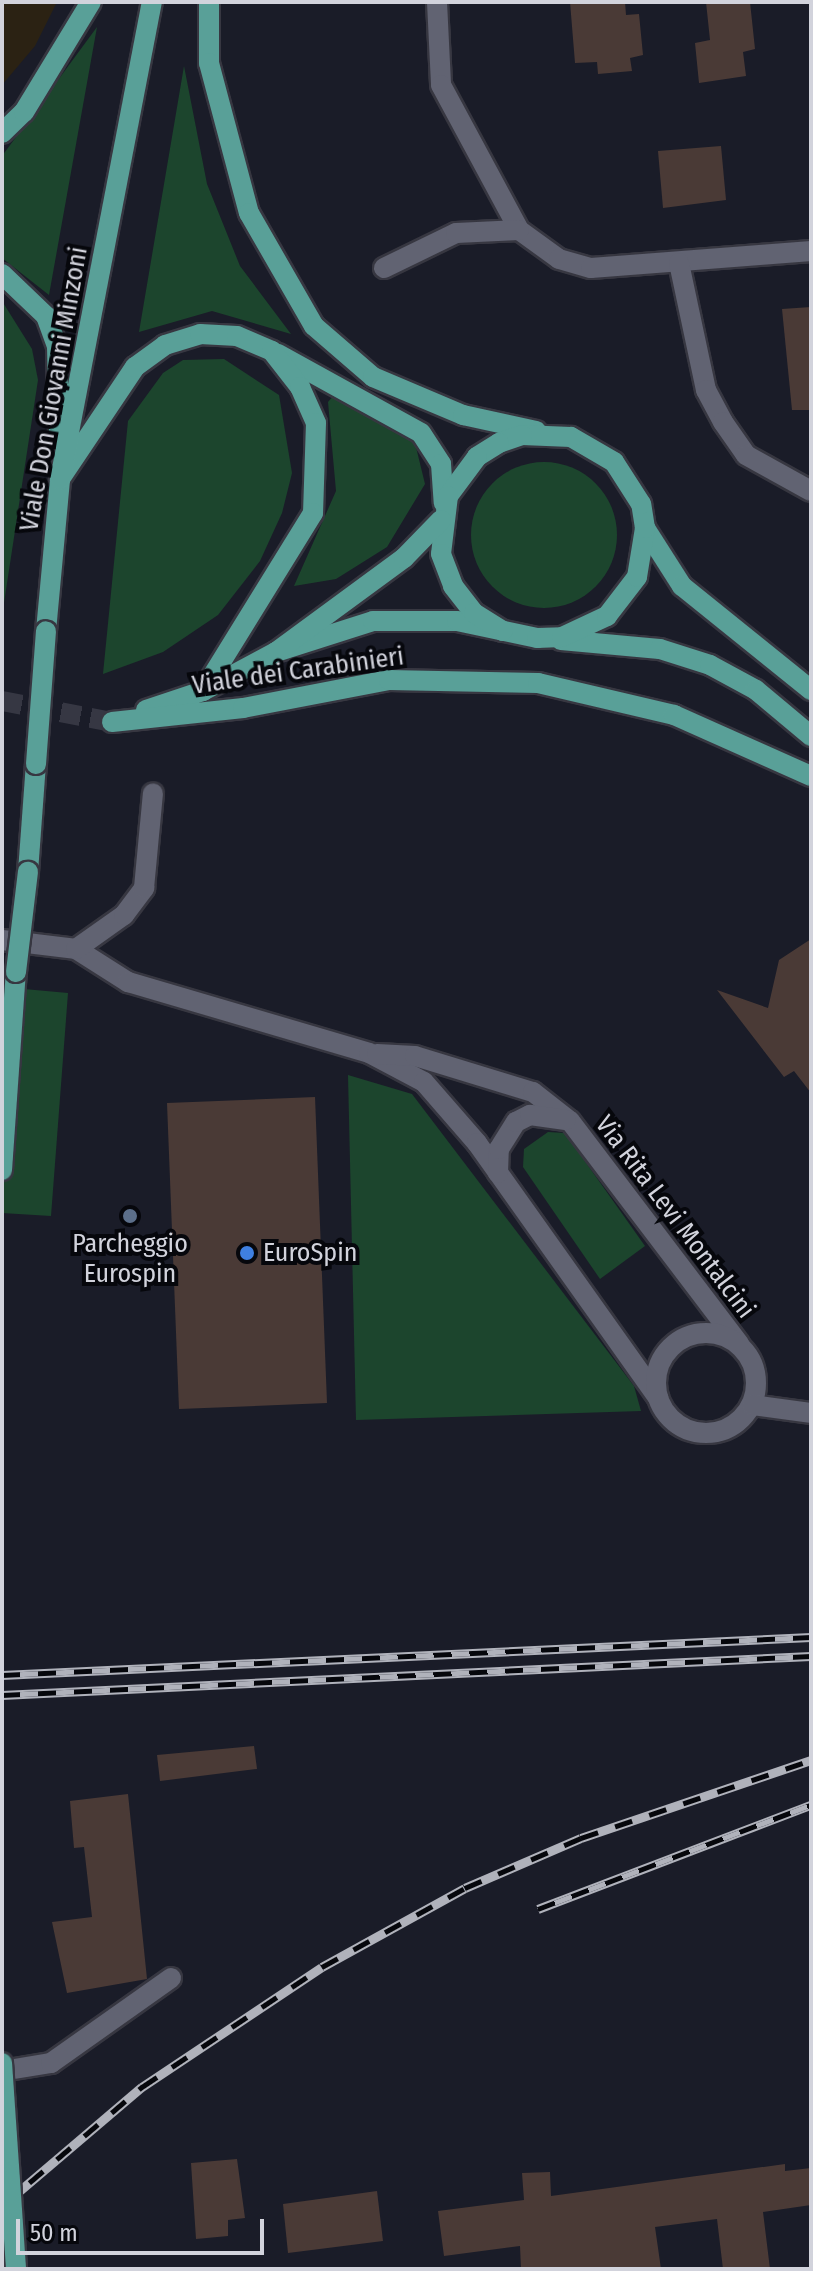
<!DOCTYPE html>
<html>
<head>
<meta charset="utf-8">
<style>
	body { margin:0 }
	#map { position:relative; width:813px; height:2271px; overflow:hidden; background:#1a1c28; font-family:"Fira Sans Condensed",sans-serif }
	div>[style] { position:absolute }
	.commercial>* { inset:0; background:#2b2213 }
	.green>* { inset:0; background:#1c452d }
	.round { border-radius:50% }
	.building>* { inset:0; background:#4a3a36 }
	.major-tunnel>* { height:20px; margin-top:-10px; transform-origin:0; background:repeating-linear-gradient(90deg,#363743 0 20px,transparent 0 30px) }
	.roads { filter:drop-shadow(2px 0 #373741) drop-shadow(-2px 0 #373741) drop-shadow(0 2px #373741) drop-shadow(0 -2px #373741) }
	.minor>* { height:20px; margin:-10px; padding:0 10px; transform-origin:10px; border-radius:10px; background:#616372 }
	.minor>.ring { margin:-10px; padding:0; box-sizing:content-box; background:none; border:20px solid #616372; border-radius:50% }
	.major>* { height:20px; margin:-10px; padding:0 10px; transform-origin:10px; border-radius:10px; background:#59a098 }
	.rail>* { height:9px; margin-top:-4.5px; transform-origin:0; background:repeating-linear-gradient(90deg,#06070c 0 18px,#b0b2bb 0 36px); box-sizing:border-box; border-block:2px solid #b0b2bb }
	.bridges { filter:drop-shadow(2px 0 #373741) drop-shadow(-2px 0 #373741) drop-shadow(0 2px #373741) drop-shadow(0 -2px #373741) }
	.major-bridge>* { height:20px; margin:-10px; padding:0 10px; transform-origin:10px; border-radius:10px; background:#59a098 }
	.dots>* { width:22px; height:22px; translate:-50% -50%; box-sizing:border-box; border:4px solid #06070c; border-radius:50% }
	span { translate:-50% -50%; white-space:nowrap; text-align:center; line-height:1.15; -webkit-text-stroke:8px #06070c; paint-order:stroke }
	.street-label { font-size:26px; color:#d2d3dc }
	.poi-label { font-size:26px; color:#d2d3dc }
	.left { translate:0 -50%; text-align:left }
	.frame { position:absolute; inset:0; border:4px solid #d2d3dc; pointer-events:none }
	.scale { position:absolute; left:16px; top:2219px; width:248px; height:36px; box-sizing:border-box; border:4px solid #d2d3dc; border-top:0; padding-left:10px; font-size:24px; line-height:28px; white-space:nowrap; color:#d2d3dc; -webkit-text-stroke:6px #06070c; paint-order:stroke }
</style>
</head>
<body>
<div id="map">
	<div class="commercial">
		<i style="clip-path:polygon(2px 2px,57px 2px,35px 46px,2px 85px)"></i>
	</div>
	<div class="green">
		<i style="clip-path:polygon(97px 27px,49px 295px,2px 258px,2px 156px)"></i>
		<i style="clip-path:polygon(184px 66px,207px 184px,240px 266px,291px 334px,212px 311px,139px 332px)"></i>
		<i style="clip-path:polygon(2px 301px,32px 349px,38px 380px,2px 616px)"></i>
		<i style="clip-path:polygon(224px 359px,279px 395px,292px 473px,282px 513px,260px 561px,218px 615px,163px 652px,103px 674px,128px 421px,163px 373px,183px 360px)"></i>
		<i style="clip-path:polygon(334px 395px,415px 443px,425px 484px,387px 547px,336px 579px,294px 586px,336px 491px,328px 402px)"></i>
		<i class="round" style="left:471px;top:462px;width:146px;height:146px"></i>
		<i style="clip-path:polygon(2px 987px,68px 993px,51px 1216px,2px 1213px)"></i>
		<i style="clip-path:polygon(348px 1075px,412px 1094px,634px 1386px,641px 1411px,356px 1420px)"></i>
		<i style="clip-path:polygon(548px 1132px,565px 1133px,645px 1246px,600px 1279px,523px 1167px,524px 1149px)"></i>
	</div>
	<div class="building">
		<i style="clip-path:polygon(570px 2px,625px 2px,626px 15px,639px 14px,643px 55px,630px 58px,632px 71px,598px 74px,597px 62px,575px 63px)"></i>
		<i style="clip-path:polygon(706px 2px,750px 2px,755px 49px,743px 52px,746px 76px,699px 83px,695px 43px,710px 40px)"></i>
		<i style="clip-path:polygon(721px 146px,726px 200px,663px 208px,658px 151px)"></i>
		<i style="clip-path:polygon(811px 307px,811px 410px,792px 410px,782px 309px)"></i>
		<i style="clip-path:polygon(811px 939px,811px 1093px,794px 1071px,784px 1077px,717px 990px,768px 1008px,779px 960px)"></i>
		<i style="clip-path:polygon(315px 1097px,327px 1403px,179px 1409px,167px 1103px)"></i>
		<i style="clip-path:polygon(254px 1746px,257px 1769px,160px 1781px,157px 1755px)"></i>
		<i style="clip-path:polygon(128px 1794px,147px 1979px,67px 1993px,52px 1922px,92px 1917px,84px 1847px,74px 1848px,70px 1801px)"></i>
		<i style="clip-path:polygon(237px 2159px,245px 2218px,228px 2220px,228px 2236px,196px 2239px,191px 2163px)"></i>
		<i style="clip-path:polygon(785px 2164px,785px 2171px,811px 2168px,811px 2205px,763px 2212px,770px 2269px,723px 2269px,717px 2219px,655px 2227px,661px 2269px,521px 2269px,520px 2246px,444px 2256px,438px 2211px,524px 2200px,522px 2173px,550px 2172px,551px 2196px)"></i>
		<i style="clip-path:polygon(377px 2191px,383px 2241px,288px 2253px,283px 2204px)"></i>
	</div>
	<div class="major-tunnel">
		<i style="left:2px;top:701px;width:112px;rotate:10.8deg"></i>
	</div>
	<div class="roads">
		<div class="minor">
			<i style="left:437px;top:2px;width:83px;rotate:87.2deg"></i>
			<i style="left:441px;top:85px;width:165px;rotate:61.7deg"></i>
			<i style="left:519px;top:230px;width:49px;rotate:35.9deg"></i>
			<i style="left:559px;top:259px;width:33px;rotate:16deg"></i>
			<i style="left:591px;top:268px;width:221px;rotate:-4.4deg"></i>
			<i style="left:679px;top:263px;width:130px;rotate:78deg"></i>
			<i style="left:706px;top:390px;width:36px;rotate:62deg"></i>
			<i style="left:723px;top:422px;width:40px;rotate:55.1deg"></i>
			<i style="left:746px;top:455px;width:74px;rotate:29deg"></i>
			<i style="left:384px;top:268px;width:80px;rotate:-25.9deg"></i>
			<i style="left:456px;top:233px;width:63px;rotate:-2.7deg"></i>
			<i style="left:2px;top:940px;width:75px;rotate:6.9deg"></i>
			<i style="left:76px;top:949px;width:62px;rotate:32.4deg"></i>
			<i style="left:128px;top:982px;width:251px;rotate:16.4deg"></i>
			<i style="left:369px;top:1053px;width:62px;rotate:27.8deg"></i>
			<i style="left:424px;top:1082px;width:81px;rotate:49deg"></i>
			<i style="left:477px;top:1143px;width:313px;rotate:54.6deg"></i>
			<i style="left:76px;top:949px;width:59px;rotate:-35.3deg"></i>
			<i style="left:124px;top:915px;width:34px;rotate:-53deg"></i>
			<i style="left:144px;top:888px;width:95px;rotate:-84.6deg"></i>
			<i style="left:377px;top:1054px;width:38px;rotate:3deg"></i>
			<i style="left:415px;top:1056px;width:123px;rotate:17deg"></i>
			<i style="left:533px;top:1092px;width:47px;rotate:38.1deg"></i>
			<i style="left:570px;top:1121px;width:280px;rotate:52.8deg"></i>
			<i style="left:498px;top:1173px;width:24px;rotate:-88deg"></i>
			<i style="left:499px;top:1149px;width:32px;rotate:-58deg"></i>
			<i style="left:516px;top:1122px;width:16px;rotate:-27deg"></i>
			<i style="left:530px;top:1115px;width:36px;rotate:8deg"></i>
			<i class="ring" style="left:656px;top:1333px;width:80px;height:80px"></i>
			<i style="left:752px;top:1405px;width:60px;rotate:7.7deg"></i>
			<i style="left:2px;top:2071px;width:50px;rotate:-9.3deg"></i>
			<i style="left:51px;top:2063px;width:147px;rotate:-35.3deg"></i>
		</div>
		<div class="major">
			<i style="left:209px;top:2px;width:61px;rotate:90deg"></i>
			<i style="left:209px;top:63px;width:155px;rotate:75.1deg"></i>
			<i style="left:249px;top:213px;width:130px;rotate:60.1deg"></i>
			<i style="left:314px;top:326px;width:78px;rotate:40.8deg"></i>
			<i style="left:373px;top:377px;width:98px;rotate:22.9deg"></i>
			<i style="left:463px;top:415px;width:75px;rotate:12.4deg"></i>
			<i style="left:2px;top:133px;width:30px;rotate:-44deg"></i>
			<i style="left:24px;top:112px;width:129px;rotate:-58.7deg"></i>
			<i style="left:2px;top:274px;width:61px;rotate:43.7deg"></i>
			<i style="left:46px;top:316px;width:32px;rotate:70deg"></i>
			<i style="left:57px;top:346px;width:91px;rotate:88.7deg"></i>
			<i style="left:278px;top:354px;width:163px;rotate:28.9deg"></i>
			<i style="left:421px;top:433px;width:37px;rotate:57deg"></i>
			<i style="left:441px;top:464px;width:39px;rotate:86deg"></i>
			<i style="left:60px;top:479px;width:135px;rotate:-56.2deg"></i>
			<i style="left:135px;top:367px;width:37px;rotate:-36deg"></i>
			<i style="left:165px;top:345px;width:37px;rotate:-17deg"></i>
			<i style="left:200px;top:334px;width:37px;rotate:3deg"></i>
			<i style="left:237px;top:336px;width:38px;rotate:23deg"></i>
			<i style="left:272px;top:351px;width:46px;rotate:52.1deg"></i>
			<i style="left:300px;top:387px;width:39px;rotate:66deg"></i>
			<i style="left:316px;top:423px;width:90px;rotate:91.9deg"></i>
			<i style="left:313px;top:513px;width:209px;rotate:121.7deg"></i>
			<i style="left:645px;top:528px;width:69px;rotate:57.5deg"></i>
			<i style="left:682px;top:586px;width:166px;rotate:38.9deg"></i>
			<i style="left:46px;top:631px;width:153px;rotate:-84.7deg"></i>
			<i style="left:60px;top:479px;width:486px;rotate:-79.1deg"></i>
			<i style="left:561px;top:640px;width:99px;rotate:5.2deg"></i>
			<i style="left:660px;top:649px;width:52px;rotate:17.7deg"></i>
			<i style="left:710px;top:665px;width:52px;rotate:28.5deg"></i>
			<i style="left:756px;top:690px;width:72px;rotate:39.9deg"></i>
			<i style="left:276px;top:652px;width:102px;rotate:-17.7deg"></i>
			<i style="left:373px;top:621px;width:84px"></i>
			<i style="left:457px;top:621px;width:82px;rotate:12deg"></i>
			<i style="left:537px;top:638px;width:25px;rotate:-2deg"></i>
			<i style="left:562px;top:637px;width:50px;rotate:-25deg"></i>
			<i style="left:607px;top:616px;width:49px;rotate:-52.4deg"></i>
			<i style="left:637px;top:577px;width:50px;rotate:-80.7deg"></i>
			<i style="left:645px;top:528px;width:24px;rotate:-99deg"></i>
			<i style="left:641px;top:504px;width:50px;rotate:-122.7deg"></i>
			<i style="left:614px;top:462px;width:50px;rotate:-149.8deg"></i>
			<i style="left:571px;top:437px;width:49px;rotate:-177.7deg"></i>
			<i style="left:522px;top:435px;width:24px;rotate:161deg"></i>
			<i style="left:499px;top:443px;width:26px;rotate:148deg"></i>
			<i style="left:477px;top:457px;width:49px;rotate:126.6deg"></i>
			<i style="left:448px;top:496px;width:58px;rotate:96.9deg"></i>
			<i style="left:441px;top:554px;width:34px;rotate:69deg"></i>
			<i style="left:453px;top:586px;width:34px;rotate:52deg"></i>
			<i style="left:474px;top:613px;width:34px;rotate:32deg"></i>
			<i style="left:146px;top:710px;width:60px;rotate:-18.4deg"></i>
			<i style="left:203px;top:691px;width:83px;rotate:-28.1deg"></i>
			<i style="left:276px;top:652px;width:159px;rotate:-36.3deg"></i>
			<i style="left:404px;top:558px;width:53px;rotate:-45.8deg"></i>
			<i style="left:112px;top:722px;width:132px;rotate:-6.1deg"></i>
			<i style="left:243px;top:708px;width:149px;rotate:-10.9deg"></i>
			<i style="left:389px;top:680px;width:149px;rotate:1.2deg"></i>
			<i style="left:538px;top:683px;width:140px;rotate:13.2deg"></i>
			<i style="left:674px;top:715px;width:150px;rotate:24deg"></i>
			<i style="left:28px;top:872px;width:108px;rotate:-85.8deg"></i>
			<i style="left:2px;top:1170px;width:198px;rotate:-86deg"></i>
		</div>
	</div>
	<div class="rail">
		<i style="left:2px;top:1675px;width:810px;rotate:-2.69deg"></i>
		<i style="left:2px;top:1695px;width:810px;rotate:-2.76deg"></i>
		<i style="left:538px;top:1909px;width:292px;rotate:-20.9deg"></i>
		<i style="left:2px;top:2206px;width:184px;rotate:-40.4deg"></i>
		<i style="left:142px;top:2087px;width:216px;rotate:-33.7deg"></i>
		<i style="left:322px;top:1967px;width:163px;rotate:-28.9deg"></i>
		<i style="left:465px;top:1888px;width:126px;rotate:-23.3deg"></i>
		<i style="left:581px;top:1838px;width:243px;rotate:-18.7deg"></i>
	</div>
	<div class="bridges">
		<div class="major-bridge">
			<i style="left:36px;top:764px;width:133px;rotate:-85.7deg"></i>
			<i style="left:16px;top:972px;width:101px;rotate:-83.2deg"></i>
			<i style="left:2px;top:2063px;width:206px;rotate:86.1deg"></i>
		</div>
	</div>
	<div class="dots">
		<i style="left:130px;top:1216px;background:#5c6f8a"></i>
		<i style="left:247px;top:1253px;background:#3f7fe0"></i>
	</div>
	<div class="street-label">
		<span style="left:54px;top:389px;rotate:-80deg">Viale Don Giovanni Minzoni</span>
		<span style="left:298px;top:671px;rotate:-8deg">Viale dei Carabinieri</span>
		<span style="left:675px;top:1217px;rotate:53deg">Via Rita Levi Montalcini</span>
	</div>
	<div class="poi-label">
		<span style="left:130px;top:1259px">Parcheggio<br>Eurospin</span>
		<span class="left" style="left:263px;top:1253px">EuroSpin</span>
	</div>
	<div class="frame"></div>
	<div class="scale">50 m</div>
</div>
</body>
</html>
